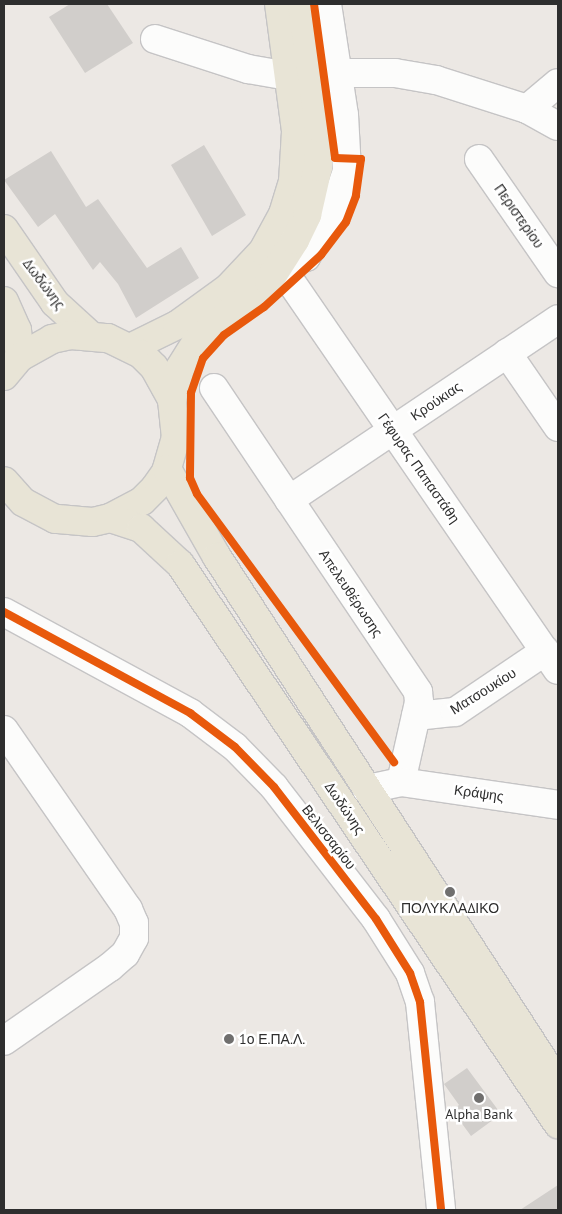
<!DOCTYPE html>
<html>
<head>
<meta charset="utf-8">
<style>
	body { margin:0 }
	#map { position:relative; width:562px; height:1214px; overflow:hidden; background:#ece8e4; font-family:"PT Sans",sans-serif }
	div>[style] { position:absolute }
	.building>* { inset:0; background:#d1cecb }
	.roads { filter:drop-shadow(1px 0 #c5c4c5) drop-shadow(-1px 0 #c5c4c5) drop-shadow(0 1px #c5c4c5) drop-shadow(0 -1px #c5c4c5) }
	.minor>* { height:28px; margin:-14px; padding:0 14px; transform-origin:14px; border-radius:14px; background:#fcfcfb }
	.major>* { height:28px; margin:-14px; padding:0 14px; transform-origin:14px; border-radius:14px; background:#e8e4d6 }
	.cycleway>* { height:8px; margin:-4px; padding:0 4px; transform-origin:4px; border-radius:4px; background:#e8590c }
	.dots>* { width:14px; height:14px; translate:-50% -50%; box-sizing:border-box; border:2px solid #fff; border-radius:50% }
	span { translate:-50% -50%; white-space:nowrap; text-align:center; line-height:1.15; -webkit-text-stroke:5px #fff; paint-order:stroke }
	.street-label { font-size:14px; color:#2e2e2e }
	.poi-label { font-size:14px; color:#2e2e2e }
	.left { translate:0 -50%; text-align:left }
	.frame { position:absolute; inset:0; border:5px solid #2e2e2e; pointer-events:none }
</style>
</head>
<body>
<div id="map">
	<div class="building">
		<i style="clip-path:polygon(70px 4px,107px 4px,133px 43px,85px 73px,49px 17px)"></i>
		<i style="clip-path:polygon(204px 145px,246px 215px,212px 236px,171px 165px)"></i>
		<i style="clip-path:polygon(51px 151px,86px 207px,98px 199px,147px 268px,181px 247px,199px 278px,136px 318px,118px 284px,100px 262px,93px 270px,55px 214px,38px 227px,4px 180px)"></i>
		<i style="clip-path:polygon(467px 1068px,501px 1114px,471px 1136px,452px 1110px,459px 1105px,444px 1084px)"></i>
		<i style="clip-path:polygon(558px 1185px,558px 1210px,520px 1210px)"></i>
	</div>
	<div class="roads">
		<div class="minor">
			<i style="left:327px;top:4px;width:112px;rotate:81.3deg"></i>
			<i style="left:344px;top:115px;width:56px;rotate:86.9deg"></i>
			<i style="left:347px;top:171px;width:46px;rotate:109.2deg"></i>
			<i style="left:332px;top:214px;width:50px;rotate:121.2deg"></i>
			<i style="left:306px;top:257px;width:28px;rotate:161deg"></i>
			<i style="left:280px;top:266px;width:490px;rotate:55.5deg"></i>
			<i style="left:155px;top:39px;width:98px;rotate:17.9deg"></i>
			<i style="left:248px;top:69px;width:41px;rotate:9.9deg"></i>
			<i style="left:337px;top:73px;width:58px"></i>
			<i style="left:395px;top:73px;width:42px;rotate:9.7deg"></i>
			<i style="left:436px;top:80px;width:96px;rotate:17.7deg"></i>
			<i style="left:527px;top:109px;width:35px;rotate:29deg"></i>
			<i style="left:527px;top:109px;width:40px;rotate:-40deg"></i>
			<i style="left:479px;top:159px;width:139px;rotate:55.3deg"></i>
			<i style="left:507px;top:353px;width:90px;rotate:55.4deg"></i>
			<i style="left:214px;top:388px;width:366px;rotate:56.1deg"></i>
			<i style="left:418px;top:692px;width:10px;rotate:84deg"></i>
			<i style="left:419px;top:702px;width:82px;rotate:102.7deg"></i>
			<i style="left:401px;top:782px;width:35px;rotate:168deg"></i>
			<i style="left:289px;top:500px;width:324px;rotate:-33.9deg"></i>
			<i style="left:4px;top:612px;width:212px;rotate:28.5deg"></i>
			<i style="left:190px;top:713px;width:56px;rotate:37.1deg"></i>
			<i style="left:235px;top:747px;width:56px;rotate:45.7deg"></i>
			<i style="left:274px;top:787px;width:167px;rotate:52.3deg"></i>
			<i style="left:376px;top:919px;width:64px;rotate:57.8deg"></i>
			<i style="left:410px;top:973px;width:31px;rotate:71deg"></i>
			<i style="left:420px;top:1002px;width:209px;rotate:84.2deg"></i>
			<i style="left:416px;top:716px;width:39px;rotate:-6deg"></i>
			<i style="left:455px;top:712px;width:109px;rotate:-34.1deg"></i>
			<i style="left:4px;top:730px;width:218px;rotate:55.3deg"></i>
			<i style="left:128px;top:909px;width:15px;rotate:67deg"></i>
			<i style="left:134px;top:923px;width:15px;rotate:90deg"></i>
			<i style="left:134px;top:938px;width:18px;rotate:119deg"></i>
			<i style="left:125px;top:954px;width:20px;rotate:139deg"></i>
			<i style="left:110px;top:967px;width:129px;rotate:145.1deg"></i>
			<i style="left:401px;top:782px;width:159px;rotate:8.3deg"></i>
		</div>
		<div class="major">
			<i style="left:4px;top:229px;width:90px;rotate:55.4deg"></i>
			<i style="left:55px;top:303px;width:46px;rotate:42.4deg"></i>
			<i style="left:4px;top:301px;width:32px;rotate:66deg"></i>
			<i style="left:17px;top:330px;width:27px;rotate:84deg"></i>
			<i style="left:130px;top:348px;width:52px;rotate:-26.1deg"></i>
			<i style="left:177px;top:325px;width:63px;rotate:-36deg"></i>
			<i style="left:228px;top:288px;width:51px;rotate:-46.6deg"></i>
			<i style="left:263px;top:251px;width:42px;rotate:-61.6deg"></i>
			<i style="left:283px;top:214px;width:34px;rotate:-73deg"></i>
			<i style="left:293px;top:182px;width:51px;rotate:-86.6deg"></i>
			<i style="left:296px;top:131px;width:128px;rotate:-97.6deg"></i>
			<i style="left:4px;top:376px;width:25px;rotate:-50deg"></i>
			<i style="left:20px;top:357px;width:37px;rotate:-29deg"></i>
			<i style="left:52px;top:339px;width:19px;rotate:-12deg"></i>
			<i style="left:71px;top:335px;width:37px;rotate:5deg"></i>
			<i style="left:108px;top:338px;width:37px;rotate:26deg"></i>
			<i style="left:141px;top:354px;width:18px;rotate:45deg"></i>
			<i style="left:154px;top:367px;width:38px;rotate:61deg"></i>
			<i style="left:172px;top:400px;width:37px;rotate:84deg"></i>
			<i style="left:176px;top:437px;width:36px;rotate:106deg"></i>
			<i style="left:166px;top:472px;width:19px;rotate:125deg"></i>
			<i style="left:155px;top:488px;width:18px;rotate:135deg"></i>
			<i style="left:142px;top:501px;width:36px;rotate:152deg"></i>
			<i style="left:110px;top:518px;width:18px;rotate:167deg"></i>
			<i style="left:92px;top:522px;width:37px;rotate:-175deg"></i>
			<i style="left:55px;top:519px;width:36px;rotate:-152deg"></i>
			<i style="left:23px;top:502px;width:28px;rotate:-132deg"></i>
			<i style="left:172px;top:400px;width:33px;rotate:-76deg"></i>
			<i style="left:180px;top:368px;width:34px;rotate:-58deg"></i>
			<i style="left:198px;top:339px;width:92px;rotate:-39.2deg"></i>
			<i style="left:269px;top:281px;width:49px;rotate:-57.6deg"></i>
			<i style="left:295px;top:240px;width:28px;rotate:-64deg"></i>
			<i style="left:307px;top:215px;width:49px;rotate:-77.1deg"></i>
			<i style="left:318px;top:167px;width:39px;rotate:-89deg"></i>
			<i style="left:319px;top:128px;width:125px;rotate:-97.8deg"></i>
			<i style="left:167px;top:469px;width:101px;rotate:60.4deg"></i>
			<i style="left:217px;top:557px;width:627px;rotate:57.05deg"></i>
			<i style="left:110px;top:518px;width:33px;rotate:18deg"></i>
			<i style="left:141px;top:528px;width:53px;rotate:42.7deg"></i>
			<i style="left:180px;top:564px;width:676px;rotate:55.98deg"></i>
		</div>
	</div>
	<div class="cycleway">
		<i style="left:314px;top:4px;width:155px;rotate:82.2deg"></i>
		<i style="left:335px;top:158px;width:26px;rotate:2deg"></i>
		<i style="left:361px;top:159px;width:37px;rotate:98deg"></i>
		<i style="left:356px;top:196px;width:28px;rotate:111deg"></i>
		<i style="left:346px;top:222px;width:41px;rotate:127.1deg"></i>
		<i style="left:321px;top:255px;width:77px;rotate:137.6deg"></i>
		<i style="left:264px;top:307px;width:49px;rotate:145deg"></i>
		<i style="left:224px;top:335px;width:31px;rotate:132deg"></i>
		<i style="left:203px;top:358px;width:37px;rotate:109deg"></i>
		<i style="left:191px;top:393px;width:85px;rotate:90.7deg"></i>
		<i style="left:190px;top:478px;width:17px;rotate:66deg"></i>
		<i style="left:197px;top:494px;width:333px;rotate:53.7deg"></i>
		<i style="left:4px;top:612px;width:212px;rotate:28.5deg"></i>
		<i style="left:190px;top:713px;width:56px;rotate:37.1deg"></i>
		<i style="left:235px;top:747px;width:56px;rotate:45.7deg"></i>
		<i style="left:274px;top:787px;width:167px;rotate:52.3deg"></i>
		<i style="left:376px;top:919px;width:64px;rotate:57.8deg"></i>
		<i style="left:410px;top:973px;width:31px;rotate:71deg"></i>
		<i style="left:420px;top:1002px;width:209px;rotate:84.2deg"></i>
	</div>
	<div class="dots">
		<i style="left:450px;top:892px;background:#706f6e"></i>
		<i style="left:229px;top:1039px;background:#706f6e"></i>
		<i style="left:479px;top:1098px;background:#706f6e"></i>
	</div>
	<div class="street-label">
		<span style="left:519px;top:216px;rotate:55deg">Περιστερίου</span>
		<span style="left:44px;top:284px;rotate:53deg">Δωδώνης</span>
		<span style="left:436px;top:401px;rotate:-34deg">Κρούκιας</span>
		<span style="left:419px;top:468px;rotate:55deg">Γέφυρας Παπαστάθη</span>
		<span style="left:351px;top:593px;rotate:56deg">Απελευθέρωσης</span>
		<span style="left:483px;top:691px;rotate:-32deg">Ματσουκίου</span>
		<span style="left:479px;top:793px;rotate:8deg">Κράψης</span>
		<span style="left:345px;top:808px;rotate:56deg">Δωδώνης</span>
		<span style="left:329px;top:837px;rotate:52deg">Βελισσαρίου</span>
	</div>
	<div class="poi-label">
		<span style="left:450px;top:908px">ΠΟΛΥΚΛΑΔΙΚΟ</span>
		<span class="left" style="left:239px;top:1039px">1ο Ε.ΠΑ.Λ.</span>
		<span style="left:479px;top:1114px">Alpha Bank</span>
	</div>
	<div class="frame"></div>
</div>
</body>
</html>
